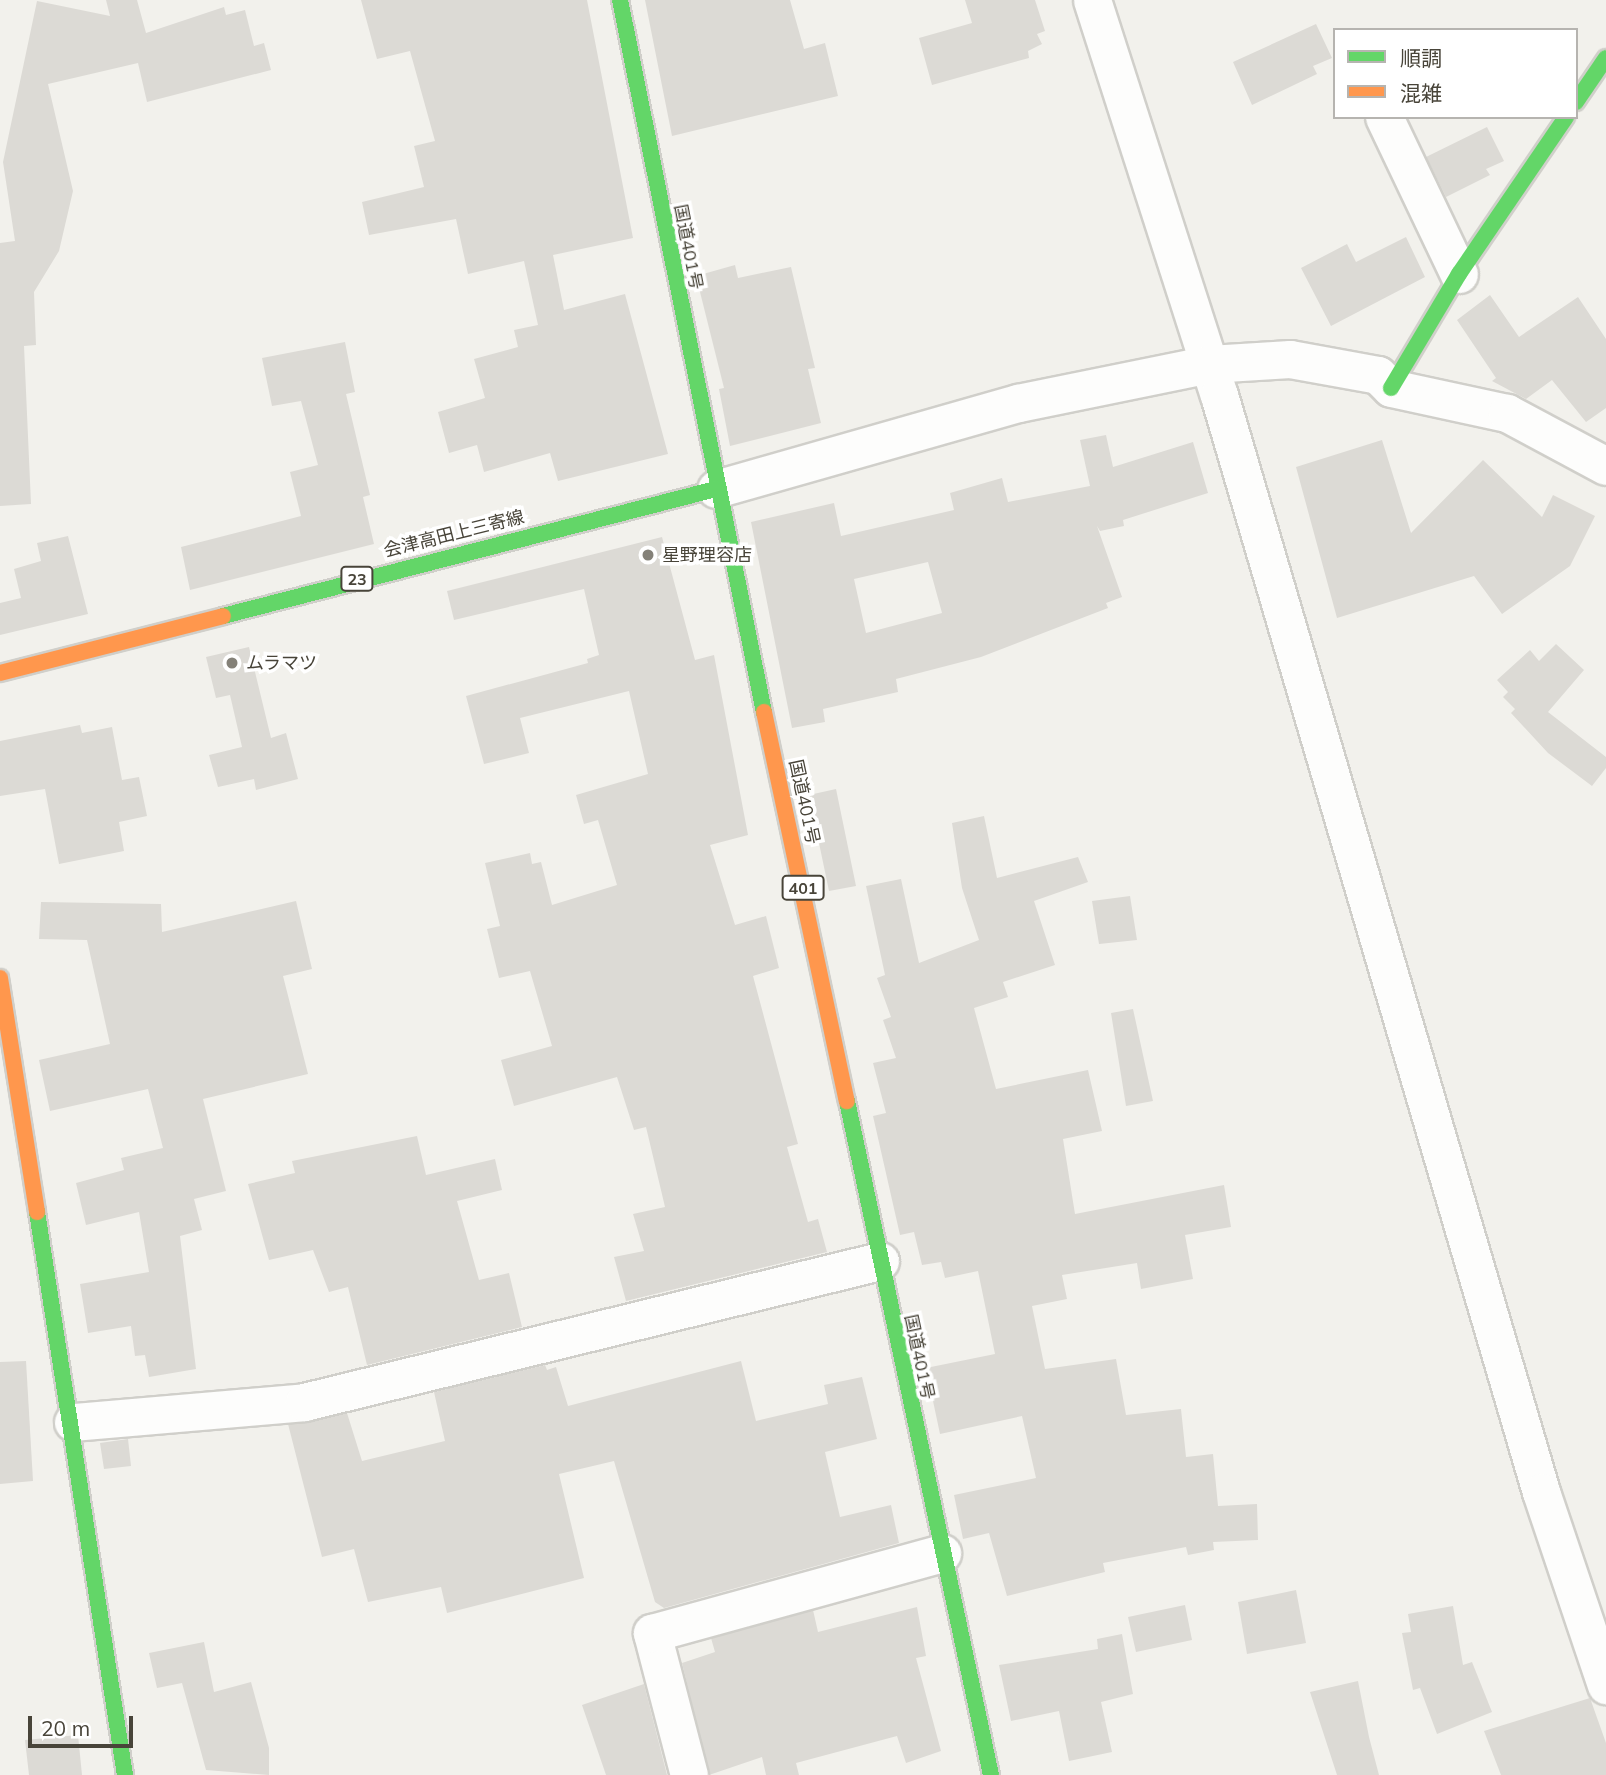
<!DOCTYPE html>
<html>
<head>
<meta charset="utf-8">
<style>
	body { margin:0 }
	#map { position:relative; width:1606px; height:1775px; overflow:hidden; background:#f2f1ec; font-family:Mulish,"Noto Sans JP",sans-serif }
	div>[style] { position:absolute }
	.building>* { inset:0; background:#dcdad5 }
	.roads { filter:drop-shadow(2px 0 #d0cfca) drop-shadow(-2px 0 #d0cfca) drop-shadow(0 2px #d0cfca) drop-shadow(0 -2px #d0cfca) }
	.street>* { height:37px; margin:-18.5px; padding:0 18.5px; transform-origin:18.5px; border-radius:18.5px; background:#fdfdfc }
	.fast>* { height:16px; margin:-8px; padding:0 8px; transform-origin:8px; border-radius:8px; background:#63d668 }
	.slow>* { height:16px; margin:-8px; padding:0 8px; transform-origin:8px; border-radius:8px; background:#ff974d }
	.dots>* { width:19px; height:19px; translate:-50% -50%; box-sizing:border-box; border:4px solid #fff; border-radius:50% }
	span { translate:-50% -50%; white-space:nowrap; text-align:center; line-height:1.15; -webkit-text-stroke:7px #fff; paint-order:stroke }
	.shield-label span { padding:2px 5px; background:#fff; border:2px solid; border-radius:5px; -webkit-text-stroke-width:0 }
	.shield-label { font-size:16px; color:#484439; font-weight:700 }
	.street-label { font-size:18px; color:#484439 }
	.poi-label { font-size:18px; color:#484439 }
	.left { translate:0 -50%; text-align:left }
	.legend { position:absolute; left:1333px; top:28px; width:245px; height:91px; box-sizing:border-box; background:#fff; border:2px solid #b6b4b0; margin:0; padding:9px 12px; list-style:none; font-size:21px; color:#484439 }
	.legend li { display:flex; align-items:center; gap:14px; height:35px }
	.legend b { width:35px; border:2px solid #b6b4b0 }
	.scale { position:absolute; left:28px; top:1716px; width:105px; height:32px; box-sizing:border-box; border:4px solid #484439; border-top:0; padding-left:9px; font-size:21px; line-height:24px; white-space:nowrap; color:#484439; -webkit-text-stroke:5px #fff; paint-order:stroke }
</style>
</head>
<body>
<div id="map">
	<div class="building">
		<i style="clip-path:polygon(106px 0,137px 0,146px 33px,224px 7px,226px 15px,245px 10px,254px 46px,264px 43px,271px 70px,147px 102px,138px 63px,48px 84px,73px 191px,59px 251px,34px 292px,36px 345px,24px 346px,31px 504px,0 506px,0 243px,15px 241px,3px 162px,37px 1px,110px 16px)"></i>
		<i style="clip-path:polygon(361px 0,587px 0,633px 238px,553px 255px,564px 310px,625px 294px,668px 454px,558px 481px,550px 453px,484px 472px,477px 445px,449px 453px,438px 412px,485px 398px,474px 359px,518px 347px,514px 330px,538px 325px,524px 261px,468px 274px,456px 219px,369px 235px,362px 202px,424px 187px,414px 146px,435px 141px,410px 51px,377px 59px)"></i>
		<i style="clip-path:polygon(645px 0,790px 0,804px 49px,825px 43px,838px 96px,672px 136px)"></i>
		<i style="clip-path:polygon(965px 0,1035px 0,1045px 31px,1037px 34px,1042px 44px,1028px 51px,1029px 58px,932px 85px,919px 38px,972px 23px)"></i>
		<i style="clip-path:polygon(1316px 24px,1332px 58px,1313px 66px,1317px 74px,1252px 105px,1233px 62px)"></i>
		<i style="clip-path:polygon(1487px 127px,1504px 161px,1486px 169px,1490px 175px,1446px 197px,1426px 157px)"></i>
		<i style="clip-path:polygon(1406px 237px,1425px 277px,1331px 326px,1301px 268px,1347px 244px,1356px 262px)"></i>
		<i style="clip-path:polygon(735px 265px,738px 278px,791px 267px,815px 368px,808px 369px,821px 423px,730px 446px,719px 389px,724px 388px,696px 276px)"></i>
		<i style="clip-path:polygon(1490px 295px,1519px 337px,1578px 297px,1606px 339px,1606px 408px,1586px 422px,1552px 380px,1526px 399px,1492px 381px,1496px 378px,1457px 320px)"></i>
		<i style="clip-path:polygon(345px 342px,355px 392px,346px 394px,370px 495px,363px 497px,374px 544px,190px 590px,181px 547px,301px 516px,290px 472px,318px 465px,301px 401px,272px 406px,262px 358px)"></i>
		<i style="clip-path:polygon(evenodd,1106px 435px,1113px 467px,1193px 442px,1208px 493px,1123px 520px,1124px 526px,1100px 531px,1097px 526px,1122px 597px,1106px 603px,1108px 608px,981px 657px,896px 679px,898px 692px,823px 709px,825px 722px,792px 728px,751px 522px,834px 503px,841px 536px,954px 510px,950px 493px,1002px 478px,1008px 502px,1090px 486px,1080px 440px,1106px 435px,928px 562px,942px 613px,866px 633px,854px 579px,928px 562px)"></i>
		<i style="clip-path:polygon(1382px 440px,1411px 533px,1483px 460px,1542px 517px,1553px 495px,1595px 516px,1570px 566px,1502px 614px,1474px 576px,1337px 618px,1296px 467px)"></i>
		<i style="clip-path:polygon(68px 536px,88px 614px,0 635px,0 603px,21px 598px,14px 569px,41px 561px,37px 543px)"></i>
		<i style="clip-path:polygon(662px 537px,695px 660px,714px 655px,748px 835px,710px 845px,735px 925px,766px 916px,779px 968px,753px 976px,798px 1144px,787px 1147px,808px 1222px,818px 1219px,827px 1252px,626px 1301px,614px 1257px,644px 1251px,633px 1214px,665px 1207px,646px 1127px,634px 1130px,617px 1077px,514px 1106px,501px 1060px,552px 1046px,530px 971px,499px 978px,487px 929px,500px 926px,485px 863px,530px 853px,532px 864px,541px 862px,552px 905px,617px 885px,598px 820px,584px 824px,576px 795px,648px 774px,629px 691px,520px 718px,529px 753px,484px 764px,466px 696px,588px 663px,587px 659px,599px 655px,584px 589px,454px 620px,447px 591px)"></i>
		<i style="clip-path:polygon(1556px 644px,1584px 670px,1548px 712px,1606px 757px,1606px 768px,1592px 786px,1548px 753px,1511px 713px,1515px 709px,1503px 697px,1508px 692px,1497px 680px,1530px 650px,1539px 661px)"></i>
		<i style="clip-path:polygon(249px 647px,271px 738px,286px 733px,298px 779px,256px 790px,254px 779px,218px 787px,209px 755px,242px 747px,230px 695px,216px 698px,206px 657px)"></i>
		<i style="clip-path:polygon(80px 725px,82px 733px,112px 727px,122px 780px,139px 777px,147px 816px,119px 822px,124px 851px,59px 864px,45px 789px,0 796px,0 741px)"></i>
		<i style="clip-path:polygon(836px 789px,856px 886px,829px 891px,809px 795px)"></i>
		<i style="clip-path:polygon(984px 816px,997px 878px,1078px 857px,1088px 882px,1034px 901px,1055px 965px,1003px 982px,1008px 997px,974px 1008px,996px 1089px,1088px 1070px,1102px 1131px,1063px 1139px,1075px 1214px,1224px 1185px,1231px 1227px,1185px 1235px,1193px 1279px,1141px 1289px,1137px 1263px,1062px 1275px,1067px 1299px,1032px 1306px,1045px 1369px,1116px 1359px,1126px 1415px,1181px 1409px,1186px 1457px,1213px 1454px,1218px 1506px,1257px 1504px,1258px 1540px,1213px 1542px,1214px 1550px,1188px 1555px,1186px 1547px,1103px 1563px,1105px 1572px,1007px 1596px,989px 1533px,963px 1539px,954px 1495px,1036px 1478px,1022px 1416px,940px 1434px,926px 1368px,995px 1354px,978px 1271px,945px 1278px,941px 1262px,922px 1265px,914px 1232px,900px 1235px,873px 1116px,886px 1113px,873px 1063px,896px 1058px,883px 1020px,891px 1017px,877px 978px,885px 975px,866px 886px,901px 879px,919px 963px,979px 940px,962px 888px,952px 823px)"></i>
		<i style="clip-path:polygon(1130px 896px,1137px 940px,1099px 944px,1092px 901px)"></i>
		<i style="clip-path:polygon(296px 901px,312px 969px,283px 976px,308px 1074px,203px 1099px,226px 1191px,194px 1199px,202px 1230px,180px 1236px,196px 1369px,149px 1377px,145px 1355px,135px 1356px,131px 1326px,88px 1333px,80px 1284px,149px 1272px,139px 1212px,86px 1225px,76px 1183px,124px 1170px,121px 1158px,163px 1148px,148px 1089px,50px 1111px,39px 1060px,110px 1044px,87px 940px,39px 939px,41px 902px,161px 904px,162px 932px)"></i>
		<i style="clip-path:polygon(1133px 1009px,1153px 1101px,1126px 1106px,1111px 1013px)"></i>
		<i style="clip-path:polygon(417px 1136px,426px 1175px,495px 1159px,502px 1190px,457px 1201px,479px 1280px,509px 1273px,522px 1327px,367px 1365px,348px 1287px,329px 1292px,313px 1250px,269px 1260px,248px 1184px,295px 1173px,292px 1161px)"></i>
		<i style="clip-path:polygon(26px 1361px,33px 1481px,0 1484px,0 1362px)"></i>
		<i style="clip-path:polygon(741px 1361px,756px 1421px,828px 1404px,824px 1385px,862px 1377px,877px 1439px,825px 1452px,840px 1517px,891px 1505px,899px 1543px,664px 1608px,655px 1602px,614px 1461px,559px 1474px,584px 1578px,447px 1613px,441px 1587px,368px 1602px,354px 1549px,322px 1557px,288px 1424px,347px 1413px,362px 1461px,445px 1441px,434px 1392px,545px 1365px,547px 1370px,556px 1367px,568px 1406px)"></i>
		<i style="clip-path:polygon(128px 1439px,131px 1466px,104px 1469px,100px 1443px)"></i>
		<i style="clip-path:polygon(1296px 1590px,1306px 1643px,1247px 1654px,1238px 1602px)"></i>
		<i style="clip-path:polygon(1185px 1605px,1192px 1640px,1136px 1652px,1128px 1617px)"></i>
		<i style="clip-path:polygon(1453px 1606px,1463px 1665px,1472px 1662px,1492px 1712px,1437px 1734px,1420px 1688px,1413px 1690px,1402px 1633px,1411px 1632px,1408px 1614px)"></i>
		<i style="clip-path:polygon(917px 1607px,926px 1656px,916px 1658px,941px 1751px,906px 1763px,897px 1736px,796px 1763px,799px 1775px,766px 1775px,762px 1757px,709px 1775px,682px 1663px,715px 1652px,711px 1638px,813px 1610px,818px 1632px)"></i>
		<i style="clip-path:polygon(1122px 1634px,1133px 1694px,1101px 1702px,1112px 1752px,1069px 1761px,1059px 1711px,1011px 1721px,999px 1665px,1098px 1649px,1097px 1639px)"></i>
		<i style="clip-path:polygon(204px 1642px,214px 1692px,251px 1682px,269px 1748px,269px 1775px,206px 1770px,182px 1683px,157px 1688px,149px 1653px)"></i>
		<i style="clip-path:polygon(1358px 1681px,1369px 1737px,1379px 1775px,1337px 1775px,1310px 1692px)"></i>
		<i style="clip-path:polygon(644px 1684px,667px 1775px,606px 1775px,582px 1705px)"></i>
		<i style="clip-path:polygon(1590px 1698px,1606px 1743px,1606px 1775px,1501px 1775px,1484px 1731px)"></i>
		<i style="clip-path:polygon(78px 1735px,82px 1775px,29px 1775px,25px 1740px)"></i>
	</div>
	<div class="roads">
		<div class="street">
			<i style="left:1092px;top:0;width:415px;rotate:72.2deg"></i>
			<i style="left:1219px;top:395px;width:1143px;rotate:73.64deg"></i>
			<i style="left:1541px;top:1492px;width:204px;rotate:71.4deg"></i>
			<i style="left:1384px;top:117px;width:174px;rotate:64.5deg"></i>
			<i style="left:716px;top:489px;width:314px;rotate:-15.9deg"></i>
			<i style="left:1018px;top:403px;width:195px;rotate:-11.5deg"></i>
			<i style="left:1209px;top:364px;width:81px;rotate:-3.5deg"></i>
			<i style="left:1290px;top:359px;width:89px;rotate:10.3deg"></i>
			<i style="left:1378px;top:375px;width:18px;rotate:45deg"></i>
			<i style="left:1391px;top:388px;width:119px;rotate:12.2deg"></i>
			<i style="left:1507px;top:413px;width:112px;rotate:28.2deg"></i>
			<i style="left:73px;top:1422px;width:232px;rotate:-4.9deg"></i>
			<i style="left:304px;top:1402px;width:593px;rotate:-13.76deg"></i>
			<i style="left:689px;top:1775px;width:147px;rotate:-104.6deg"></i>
			<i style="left:652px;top:1633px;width:301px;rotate:-15.4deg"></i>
		</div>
		<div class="fast">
			<i style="left:620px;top:0;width:726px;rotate:78.57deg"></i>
			<i style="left:1576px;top:102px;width:53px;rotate:-55.7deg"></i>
			<i style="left:1391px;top:388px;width:133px;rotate:-59.2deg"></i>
			<i style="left:1459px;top:274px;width:190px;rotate:-55.7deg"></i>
			<i style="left:223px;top:616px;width:509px;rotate:-14.45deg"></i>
			<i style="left:847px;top:1101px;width:689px;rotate:77.94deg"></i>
			<i style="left:37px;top:1212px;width:570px;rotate:81.12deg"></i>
		</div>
		<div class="slow">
			<i style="left:0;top:673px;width:230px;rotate:-14.3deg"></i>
			<i style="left:764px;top:712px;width:398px;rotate:78deg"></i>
			<i style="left:0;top:978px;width:237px;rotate:81deg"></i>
		</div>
	</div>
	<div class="dots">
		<i style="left:648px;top:555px;background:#848178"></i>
		<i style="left:232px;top:663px;background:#848178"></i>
	</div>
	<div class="shield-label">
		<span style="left:357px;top:579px">23</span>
		<span style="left:803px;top:888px">401</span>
	</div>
	<div class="street-label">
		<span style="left:688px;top:247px;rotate:79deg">国道401号</span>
		<span style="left:454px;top:534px;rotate:-14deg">会津高田上三寄線</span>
		<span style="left:804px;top:802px;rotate:78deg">国道401号</span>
		<span style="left:919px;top:1357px;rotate:78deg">国道401号</span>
	</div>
	<div class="poi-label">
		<span class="left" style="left:662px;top:555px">星野理容店</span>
		<span class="left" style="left:246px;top:663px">ムラマツ</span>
	</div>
	<ul class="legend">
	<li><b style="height:9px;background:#63d668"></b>順調</li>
	<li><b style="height:9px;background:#ff974d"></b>混雑</li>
	</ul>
	<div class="scale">20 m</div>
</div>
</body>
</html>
